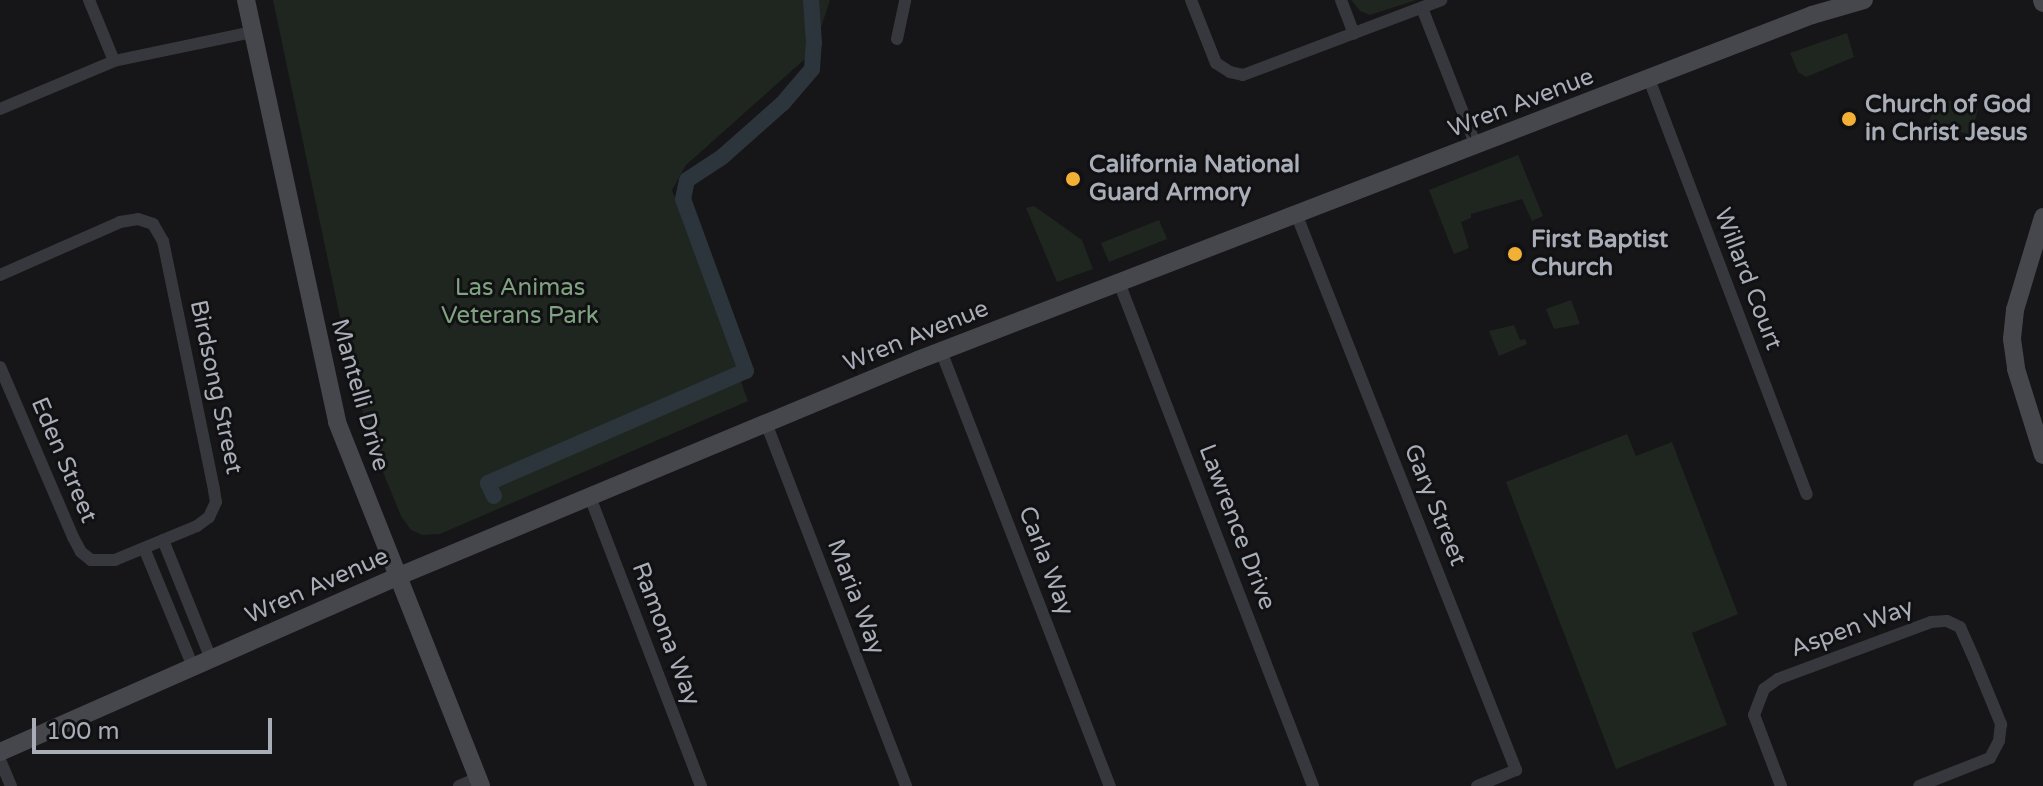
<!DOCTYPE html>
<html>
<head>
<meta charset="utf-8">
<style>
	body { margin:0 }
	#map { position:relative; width:2043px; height:786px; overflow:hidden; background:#161618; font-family:"Varela Round",sans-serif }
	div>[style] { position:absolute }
	.green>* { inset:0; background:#1e261f }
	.canal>* { height:16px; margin:-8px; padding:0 8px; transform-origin:8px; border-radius:8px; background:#2c353c }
	.street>* { height:12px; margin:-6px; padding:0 6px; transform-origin:6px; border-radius:6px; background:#37383d }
	.secondary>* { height:18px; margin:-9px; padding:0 9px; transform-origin:9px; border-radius:9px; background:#45474d }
	.dots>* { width:22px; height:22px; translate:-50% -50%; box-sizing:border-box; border:4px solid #111113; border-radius:50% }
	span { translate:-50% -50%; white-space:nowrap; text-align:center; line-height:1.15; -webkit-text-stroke:6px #111113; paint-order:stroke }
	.street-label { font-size:24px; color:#a8adb8 }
	.poi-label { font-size:24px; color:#a8adb8; font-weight:700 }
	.left { translate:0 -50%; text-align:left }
	.park-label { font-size:24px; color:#7fa381 }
	.scale { position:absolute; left:32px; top:718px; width:240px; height:36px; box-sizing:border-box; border:4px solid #a8adb8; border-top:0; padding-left:10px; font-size:24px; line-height:28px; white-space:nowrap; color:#a8adb8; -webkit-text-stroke:6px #111113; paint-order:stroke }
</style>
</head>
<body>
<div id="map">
	<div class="green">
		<i style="clip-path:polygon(273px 0,830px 0,818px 37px,806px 58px,686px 165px,672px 190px,748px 401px,440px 534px,422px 535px,411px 530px,401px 516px,372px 445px,352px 374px)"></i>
		<i style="clip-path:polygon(1351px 0,1416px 0,1370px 15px,1360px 11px)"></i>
		<i style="clip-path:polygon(1847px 33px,1854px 57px,1806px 77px,1798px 72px,1790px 53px)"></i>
		<i style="clip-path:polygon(1937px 97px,1978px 109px,1971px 135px,1929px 122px)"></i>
		<i style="clip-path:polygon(1518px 155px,1543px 216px,1532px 221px,1522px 199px,1471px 214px,1471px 218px,1461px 222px,1469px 248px,1454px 254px,1429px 190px)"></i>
		<i style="clip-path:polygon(1034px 206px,1082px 240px,1093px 269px,1057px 282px,1026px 208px)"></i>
		<i style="clip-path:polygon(1159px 220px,1167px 239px,1109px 262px,1101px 243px)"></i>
		<i style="clip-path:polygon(1571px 300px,1580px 324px,1554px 329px,1546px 309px)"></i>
		<i style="clip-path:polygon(1514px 325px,1520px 340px,1525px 339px,1527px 344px,1499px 356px,1489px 331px)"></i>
		<i style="clip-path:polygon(1627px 434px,1636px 456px,1672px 442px,1738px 614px,1692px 633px,1727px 725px,1616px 769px,1506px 482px)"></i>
	</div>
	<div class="canal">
		<i style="left:494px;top:496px;width:14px;rotate:-115deg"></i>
		<i style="left:488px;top:483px;width:281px;rotate:-23.5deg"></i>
		<i style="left:746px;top:371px;width:183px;rotate:-110.1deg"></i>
		<i style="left:683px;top:199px;width:19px;rotate:-78deg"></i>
		<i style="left:687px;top:180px;width:42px;rotate:-33.3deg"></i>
		<i style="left:722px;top:157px;width:81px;rotate:-41.5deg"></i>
		<i style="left:783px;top:103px;width:45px;rotate:-49.5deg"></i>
		<i style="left:812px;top:69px;width:26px;rotate:-86deg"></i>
		<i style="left:814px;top:43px;width:43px;rotate:-94deg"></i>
	</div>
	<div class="street">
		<i style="left:89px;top:0;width:66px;rotate:67.7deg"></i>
		<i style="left:1191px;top:0;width:68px;rotate:68.4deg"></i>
		<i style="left:1216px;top:63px;width:17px;rotate:33deg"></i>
		<i style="left:1230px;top:72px;width:13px;rotate:13deg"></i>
		<i style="left:1243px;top:75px;width:212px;rotate:-20.7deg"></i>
		<i style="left:1341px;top:0;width:36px;rotate:69deg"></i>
		<i style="left:1422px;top:8px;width:148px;rotate:68.6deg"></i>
		<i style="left:897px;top:39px;width:40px;rotate:-78deg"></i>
		<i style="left:1649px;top:79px;width:444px;rotate:69.2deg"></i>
		<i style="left:0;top:109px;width:124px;rotate:-22.8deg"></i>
		<i style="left:114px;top:61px;width:142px;rotate:-11.8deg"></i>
		<i style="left:1297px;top:216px;width:596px;rotate:68.43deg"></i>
		<i style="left:1516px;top:770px;width:42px;rotate:157.7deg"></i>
		<i style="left:0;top:275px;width:131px;rotate:-23.8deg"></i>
		<i style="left:120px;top:222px;width:18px;rotate:-9deg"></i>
		<i style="left:138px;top:219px;width:16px;rotate:18deg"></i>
		<i style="left:153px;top:224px;width:20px;rotate:60deg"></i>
		<i style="left:163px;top:241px;width:254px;rotate:78.4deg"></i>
		<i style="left:214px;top:490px;width:12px;rotate:81deg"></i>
		<i style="left:216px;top:502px;width:17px;rotate:115deg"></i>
		<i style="left:209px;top:517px;width:15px;rotate:143deg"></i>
		<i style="left:197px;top:526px;width:89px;rotate:157.5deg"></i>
		<i style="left:115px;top:560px;width:24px;rotate:180deg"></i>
		<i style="left:91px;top:560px;width:13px;rotate:-141deg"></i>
		<i style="left:81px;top:552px;width:17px;rotate:-118deg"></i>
		<i style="left:73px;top:537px;width:185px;rotate:-113.2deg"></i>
		<i style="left:1120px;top:285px;width:537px;rotate:68.93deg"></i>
		<i style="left:941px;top:351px;width:467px;rotate:68.8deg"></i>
		<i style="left:766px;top:423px;width:389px;rotate:68.9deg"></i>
		<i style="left:590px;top:497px;width:310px;rotate:69deg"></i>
		<i style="left:163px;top:540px;width:128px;rotate:68deg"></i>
		<i style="left:144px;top:548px;width:129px;rotate:67.6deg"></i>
		<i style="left:0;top:760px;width:28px;rotate:67deg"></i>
		<i style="left:459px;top:786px;width:21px;rotate:-23deg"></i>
		<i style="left:1781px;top:786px;width:76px;rotate:-110.8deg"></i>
		<i style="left:1754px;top:715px;width:28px;rotate:-69deg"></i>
		<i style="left:1764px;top:689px;width:17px;rotate:-36deg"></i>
		<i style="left:1778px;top:679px;width:163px;rotate:-20.4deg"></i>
		<i style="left:1931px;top:622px;width:16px;rotate:-4deg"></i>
		<i style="left:1947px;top:621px;width:14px;rotate:25deg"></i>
		<i style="left:1960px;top:627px;width:32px;rotate:66deg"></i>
		<i style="left:1973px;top:656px;width:74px;rotate:67.6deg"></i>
		<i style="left:2001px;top:724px;width:17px;rotate:97deg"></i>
		<i style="left:1999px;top:741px;width:19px;rotate:118deg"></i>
		<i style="left:1990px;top:758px;width:76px;rotate:158.5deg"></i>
	</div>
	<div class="secondary">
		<i style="left:246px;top:0;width:432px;rotate:77.8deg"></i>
		<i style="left:337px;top:422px;width:391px;rotate:68.4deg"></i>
		<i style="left:2042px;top:0;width:3px;rotate:72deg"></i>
		<i style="left:2043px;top:217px;width:97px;rotate:106.8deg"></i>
		<i style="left:2015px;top:310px;width:29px;rotate:96deg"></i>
		<i style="left:2012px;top:339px;width:30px;rotate:82deg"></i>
		<i style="left:2016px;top:369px;width:90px;rotate:72.6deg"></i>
		<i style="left:0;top:752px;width:436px;rotate:-23.8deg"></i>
		<i style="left:399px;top:576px;width:562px;rotate:-22.6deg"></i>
		<i style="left:918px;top:360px;width:958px;rotate:-21.1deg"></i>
		<i style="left:1812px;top:15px;width:54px;rotate:-16.1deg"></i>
	</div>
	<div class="dots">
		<i style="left:1849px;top:119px;background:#f2b134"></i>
		<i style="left:1073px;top:179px;background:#f2b134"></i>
		<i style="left:1515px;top:254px;background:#f2b134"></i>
	</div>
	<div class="street-label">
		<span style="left:1521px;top:103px;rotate:-21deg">Wren Avenue</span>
		<span style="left:1748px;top:279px;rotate:69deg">Willard Court</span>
		<span style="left:916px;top:336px;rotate:-22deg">Wren Avenue</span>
		<span style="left:216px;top:387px;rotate:78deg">Birdsong Street</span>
		<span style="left:360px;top:395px;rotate:74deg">Mantelli Drive</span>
		<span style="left:64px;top:460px;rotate:67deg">Eden Street</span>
		<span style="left:1435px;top:505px;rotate:68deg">Gary Street</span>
		<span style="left:1237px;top:527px;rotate:69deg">Lawrence Drive</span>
		<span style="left:1046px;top:561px;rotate:69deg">Carla Way</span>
		<span style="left:317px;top:586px;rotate:-24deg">Wren Avenue</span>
		<span style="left:856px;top:597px;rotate:69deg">Maria Way</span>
		<span style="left:1852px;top:628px;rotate:-20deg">Aspen Way</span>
		<span style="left:666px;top:634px;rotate:69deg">Ramona Way</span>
	</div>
	<div class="poi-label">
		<span class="left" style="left:1865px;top:119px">Church of God<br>in Christ Jesus</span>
		<span class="left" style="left:1089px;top:179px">California National<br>Guard Armory</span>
		<span class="left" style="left:1531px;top:254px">First Baptist<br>Church</span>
	</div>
	<div class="park-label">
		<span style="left:520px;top:302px">Las Animas<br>Veterans Park</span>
	</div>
	<div class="scale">100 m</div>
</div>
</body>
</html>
